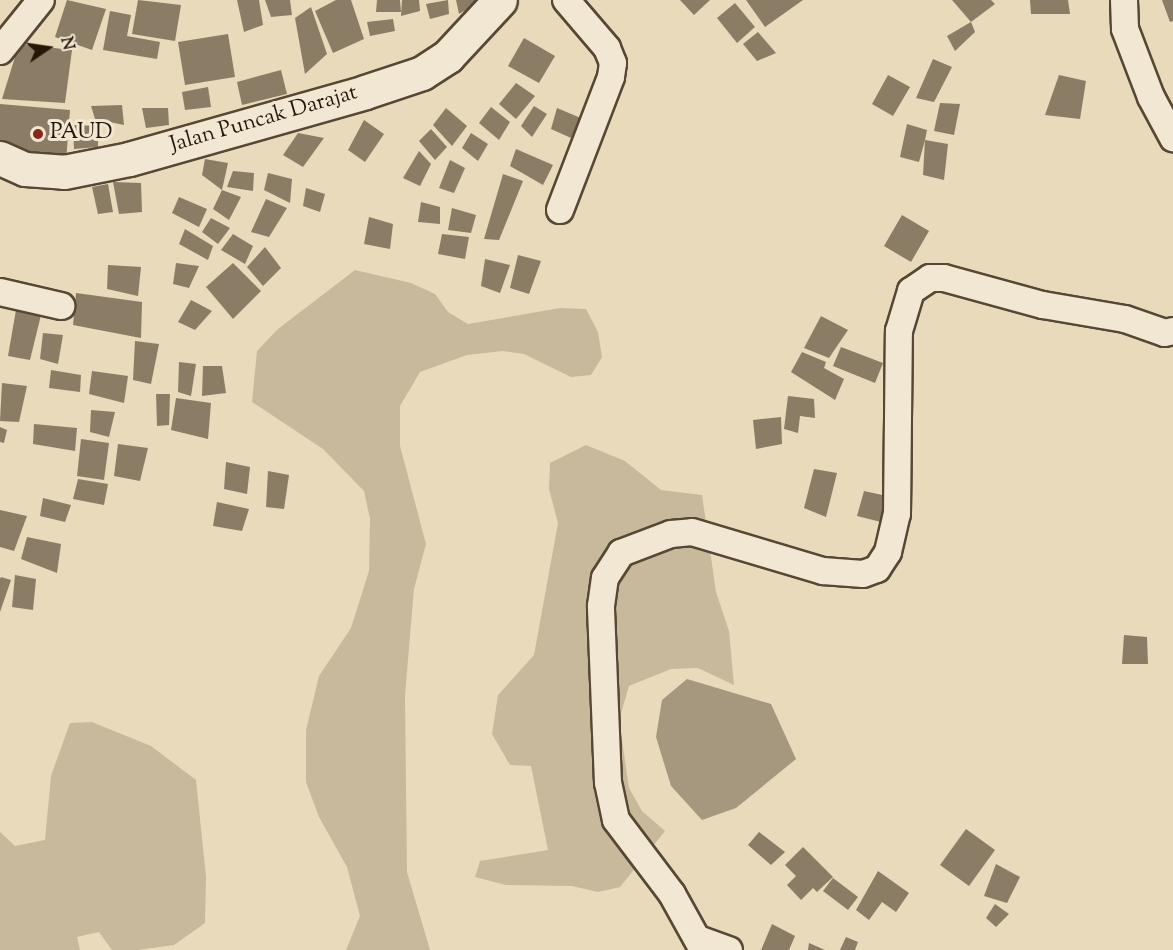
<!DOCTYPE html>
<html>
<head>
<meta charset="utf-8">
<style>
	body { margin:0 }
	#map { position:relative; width:1173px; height:950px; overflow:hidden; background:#e9dabb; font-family:"Sorts Mill Goudy",serif }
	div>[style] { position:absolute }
	.green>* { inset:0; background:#c8b99c }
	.water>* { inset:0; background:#a6987e }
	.building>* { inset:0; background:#8b7c65 }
	.roads { filter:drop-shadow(2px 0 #564834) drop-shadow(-2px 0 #564834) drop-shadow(0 2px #564834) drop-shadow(0 -2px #564834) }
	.street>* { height:26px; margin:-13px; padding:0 13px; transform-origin:13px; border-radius:13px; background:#f1e7d3 }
	.secondary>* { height:33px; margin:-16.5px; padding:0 16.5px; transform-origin:16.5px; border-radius:16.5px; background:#f1e7d3 }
	.dots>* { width:16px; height:16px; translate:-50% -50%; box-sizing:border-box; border:3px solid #f1e7d3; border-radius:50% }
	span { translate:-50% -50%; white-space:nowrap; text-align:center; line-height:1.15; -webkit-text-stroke:6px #f1e7d3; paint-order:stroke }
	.street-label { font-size:22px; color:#251707 }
	.poi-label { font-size:22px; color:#251707 }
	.left { translate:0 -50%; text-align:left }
	.north { position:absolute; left:18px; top:18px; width:60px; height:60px; -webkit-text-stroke:4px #f1e7d3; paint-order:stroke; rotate:77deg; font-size:16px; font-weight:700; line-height:24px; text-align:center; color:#251707 }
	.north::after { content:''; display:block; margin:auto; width:21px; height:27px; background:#251707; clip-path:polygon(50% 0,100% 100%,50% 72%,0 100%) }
</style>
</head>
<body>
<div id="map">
	<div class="green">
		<i style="clip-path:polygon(355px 270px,411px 283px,435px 294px,448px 312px,468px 324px,560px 308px,586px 309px,598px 332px,602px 357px,591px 375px,571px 377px,524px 354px,503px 351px,467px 355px,420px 372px,400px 406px,400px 446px,426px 544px,414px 589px,405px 695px,407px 872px,430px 950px,346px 950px,360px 916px,347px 867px,319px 817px,306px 782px,306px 730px,319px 676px,351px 628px,369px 571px,370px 519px,364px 491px,323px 449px,252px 402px,257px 351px,278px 329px)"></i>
		<i style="clip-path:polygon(586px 445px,625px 461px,661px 490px,702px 495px,716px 592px,729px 631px,734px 685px,698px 668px,671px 669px,629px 686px,619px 720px,629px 788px,642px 811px,665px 831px,620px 887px,598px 892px,572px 886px,506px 885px,475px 877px,480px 861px,548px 850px,531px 766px,510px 765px,492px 734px,498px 695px,534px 655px,558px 523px,549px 489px,550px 463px)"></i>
		<i style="clip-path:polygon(92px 722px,151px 746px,196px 780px,206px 877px,205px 923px,174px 945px,137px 950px,112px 950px,99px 932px,77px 937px,80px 950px,0 950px,0 832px,15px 846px,45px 840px,51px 776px,70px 723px)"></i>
	</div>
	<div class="water">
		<i style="clip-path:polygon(687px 679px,771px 704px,796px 759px,736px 808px,702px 820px,671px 786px,656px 737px,662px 700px)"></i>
	</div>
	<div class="building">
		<i style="clip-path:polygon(67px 0,106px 9px,92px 50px,55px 37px)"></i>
		<i style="clip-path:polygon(138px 0,181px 5px,175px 41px,132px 34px)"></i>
		<i style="clip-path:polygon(237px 0,259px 0,263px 25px,244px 32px)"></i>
		<i style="clip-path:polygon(265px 0,290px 0,292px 15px,271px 17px)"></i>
		<i style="clip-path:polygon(336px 0,351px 0,364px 39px,333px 53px,315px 11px)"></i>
		<i style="clip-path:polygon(377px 0,400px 0,401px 12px,376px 12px)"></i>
		<i style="clip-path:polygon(402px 0,419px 0,420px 11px,401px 16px)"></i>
		<i style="clip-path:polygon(448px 0,449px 14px,430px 19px,426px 4px)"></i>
		<i style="clip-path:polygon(456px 0,483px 0,459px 14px)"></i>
		<i style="clip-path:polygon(680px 0,710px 0,694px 15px)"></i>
		<i style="clip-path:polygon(746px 0,803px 0,765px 27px)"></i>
		<i style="clip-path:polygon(952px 0,991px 0,995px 4px,971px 22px)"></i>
		<i style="clip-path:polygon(1030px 0,1068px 0,1070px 14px,1031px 14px)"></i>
		<i style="clip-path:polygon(1162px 0,1173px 0,1173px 21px,1170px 22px)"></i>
		<i style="clip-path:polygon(735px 3px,755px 27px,737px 43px,717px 18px)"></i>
		<i style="clip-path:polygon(311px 7px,327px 54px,305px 74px,295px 18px)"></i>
		<i style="clip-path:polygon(110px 11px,131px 15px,127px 36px,160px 42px,157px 59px,103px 50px)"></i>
		<i style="clip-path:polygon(393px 19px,395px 31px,370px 36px,367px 22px)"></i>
		<i style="clip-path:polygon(971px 22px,975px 32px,955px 51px,947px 36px)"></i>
		<i style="clip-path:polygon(758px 32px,776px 53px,757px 61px,743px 44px)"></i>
		<i style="clip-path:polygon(228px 34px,235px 77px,185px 85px,178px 42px)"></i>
		<i style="clip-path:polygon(524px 38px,555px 56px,539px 83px,508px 66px)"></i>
		<i style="clip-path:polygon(19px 44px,72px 50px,65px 103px,2px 99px)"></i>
		<i style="clip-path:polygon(933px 59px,952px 67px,934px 102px,916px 98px)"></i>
		<i style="clip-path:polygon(281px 70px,287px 94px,242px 105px,237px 82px)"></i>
		<i style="clip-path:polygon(888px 75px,910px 87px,893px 116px,872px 104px)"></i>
		<i style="clip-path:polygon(1059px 75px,1086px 81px,1080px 119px,1045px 115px)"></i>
		<i style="clip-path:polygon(516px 83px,535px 96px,516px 119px,499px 104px)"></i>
		<i style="clip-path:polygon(208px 87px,211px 107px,185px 110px,182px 92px)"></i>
		<i style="clip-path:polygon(940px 103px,960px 104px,954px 135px,934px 131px)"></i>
		<i style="clip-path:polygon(0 104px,70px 110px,66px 161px,0 143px)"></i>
		<i style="clip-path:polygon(122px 105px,124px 125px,95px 119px,91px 106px)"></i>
		<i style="clip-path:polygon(534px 106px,547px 114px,532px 137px,521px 126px)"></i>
		<i style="clip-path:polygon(491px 107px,510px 122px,499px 140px,479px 123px)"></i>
		<i style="clip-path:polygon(142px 108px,168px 108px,169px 125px,146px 128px)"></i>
		<i style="clip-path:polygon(446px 108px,467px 126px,452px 146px,433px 125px)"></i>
		<i style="clip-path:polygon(557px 108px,583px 119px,571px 138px,551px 129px)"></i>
		<i style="clip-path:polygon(364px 120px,384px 134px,365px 162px,348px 150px)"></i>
		<i style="clip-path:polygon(907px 124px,927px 130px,925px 140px,948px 144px,944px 180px,923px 175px,925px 140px,919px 162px,900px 157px)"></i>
		<i style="clip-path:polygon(73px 125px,98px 126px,98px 147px,74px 149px)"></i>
		<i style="clip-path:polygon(431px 129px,447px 147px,435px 160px,419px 141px)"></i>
		<i style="clip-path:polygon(298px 133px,324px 138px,303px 167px,283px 155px)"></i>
		<i style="clip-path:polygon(471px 133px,488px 144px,478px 161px,462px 148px)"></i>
		<i style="clip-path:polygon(516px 149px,553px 165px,543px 185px,510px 166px)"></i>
		<i style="clip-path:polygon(419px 151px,431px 164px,420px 186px,403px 178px)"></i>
		<i style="clip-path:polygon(205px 159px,228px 163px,222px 190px,241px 197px,229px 220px,213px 209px,222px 190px,202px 175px)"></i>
		<i style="clip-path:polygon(450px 160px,465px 168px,454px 193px,439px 188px)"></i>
		<i style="clip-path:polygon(233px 171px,254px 173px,253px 191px,227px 187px)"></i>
		<i style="clip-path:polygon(268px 173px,292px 179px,290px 203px,264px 190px)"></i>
		<i style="clip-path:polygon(503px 174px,523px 181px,499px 240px,484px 239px)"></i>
		<i style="clip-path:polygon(113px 182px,141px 183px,142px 212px,119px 214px)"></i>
		<i style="clip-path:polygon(108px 184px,113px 212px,98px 214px,92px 187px)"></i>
		<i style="clip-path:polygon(306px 188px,325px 194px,320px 212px,303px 206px)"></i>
		<i style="clip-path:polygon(179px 197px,207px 209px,199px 227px,172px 213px)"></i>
		<i style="clip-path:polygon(266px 199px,287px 208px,269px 237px,251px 232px)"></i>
		<i style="clip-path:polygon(421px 202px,440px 207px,440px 224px,418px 222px)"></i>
		<i style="clip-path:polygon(452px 208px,476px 215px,471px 233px,448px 230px)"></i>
		<i style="clip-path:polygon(902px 215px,929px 231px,911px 262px,884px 246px)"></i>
		<i style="clip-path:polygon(369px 217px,393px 224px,390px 249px,364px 244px)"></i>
		<i style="clip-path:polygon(211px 218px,230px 228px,218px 244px,202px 232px)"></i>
		<i style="clip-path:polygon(185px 229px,213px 246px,208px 260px,179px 244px)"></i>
		<i style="clip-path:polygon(233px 234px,253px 246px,245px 264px,221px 250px)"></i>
		<i style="clip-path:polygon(442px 234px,469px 237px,465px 259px,438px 254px)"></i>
		<i style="clip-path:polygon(265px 247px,281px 268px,263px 286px,247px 267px)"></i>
		<i style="clip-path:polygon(518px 255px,541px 261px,529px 294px,510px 288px)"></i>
		<i style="clip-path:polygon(485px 259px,510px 265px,500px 293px,481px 286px)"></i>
		<i style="clip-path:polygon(176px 263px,199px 266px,189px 288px,173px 284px)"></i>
		<i style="clip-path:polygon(233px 263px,261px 291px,233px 319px,206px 287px)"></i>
		<i style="clip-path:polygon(108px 265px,141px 267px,138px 296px,107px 289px)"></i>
		<i style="clip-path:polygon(76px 293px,142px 302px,141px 338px,73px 325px)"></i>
		<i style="clip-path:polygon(191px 300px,212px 311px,195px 330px,178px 322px)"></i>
		<i style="clip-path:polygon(16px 310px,41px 315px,30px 360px,8px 356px)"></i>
		<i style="clip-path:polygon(821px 316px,848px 330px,829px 358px,804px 348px)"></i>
		<i style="clip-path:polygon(43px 333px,63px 335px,58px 364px,40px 359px)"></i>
		<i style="clip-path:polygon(135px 341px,159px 344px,151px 384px,133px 380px)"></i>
		<i style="clip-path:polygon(841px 347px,883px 363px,875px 383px,833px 366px)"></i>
		<i style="clip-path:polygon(802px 352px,826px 362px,824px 368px,844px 379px,835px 400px,791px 372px)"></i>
		<i style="clip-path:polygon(179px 362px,196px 364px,191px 396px,178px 392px)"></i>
		<i style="clip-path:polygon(203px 366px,222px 366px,226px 393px,202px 396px)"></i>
		<i style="clip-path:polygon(51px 370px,81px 375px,80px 392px,49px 388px)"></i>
		<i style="clip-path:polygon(92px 371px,128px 376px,124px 403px,89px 394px)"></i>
		<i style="clip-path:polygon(2px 383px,27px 386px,19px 422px,0 421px)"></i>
		<i style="clip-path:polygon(156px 394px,170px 394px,169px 425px,157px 426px)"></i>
		<i style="clip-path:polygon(788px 396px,814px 399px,815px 418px,800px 416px,798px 433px,784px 429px)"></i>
		<i style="clip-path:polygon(176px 398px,211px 403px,208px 439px,171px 430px)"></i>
		<i style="clip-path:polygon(91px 410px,115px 412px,109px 437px,90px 432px)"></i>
		<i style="clip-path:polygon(781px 417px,782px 444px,756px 449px,753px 420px)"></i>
		<i style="clip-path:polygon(34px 424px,77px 428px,75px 451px,33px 444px)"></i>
		<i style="clip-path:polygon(0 427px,7px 430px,4px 443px,0 442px)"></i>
		<i style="clip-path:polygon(81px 439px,109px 443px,104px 480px,77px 476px)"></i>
		<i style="clip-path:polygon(118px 444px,148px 448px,140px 481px,114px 476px)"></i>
		<i style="clip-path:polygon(226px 462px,250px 467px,247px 494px,224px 489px)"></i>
		<i style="clip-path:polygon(814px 469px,837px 473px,826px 517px,804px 508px)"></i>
		<i style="clip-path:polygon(268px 471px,289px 475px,284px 509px,266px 507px)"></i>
		<i style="clip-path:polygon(78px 479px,108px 484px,104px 505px,73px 499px)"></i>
		<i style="clip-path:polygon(864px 491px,887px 496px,881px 522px,857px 516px)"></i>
		<i style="clip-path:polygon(43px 498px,71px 505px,65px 522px,40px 516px)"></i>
		<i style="clip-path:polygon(217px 502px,249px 509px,242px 531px,213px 526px)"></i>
		<i style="clip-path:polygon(0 510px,27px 516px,14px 551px,0 547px)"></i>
		<i style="clip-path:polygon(27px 537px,61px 544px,57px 573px,21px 559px)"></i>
		<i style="clip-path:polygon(15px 575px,36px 579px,33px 610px,12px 607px)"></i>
		<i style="clip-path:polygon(1px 577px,11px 580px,0 612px,0 579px)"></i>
		<i style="clip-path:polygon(1124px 635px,1147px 637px,1148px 664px,1122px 664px)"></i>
		<i style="clip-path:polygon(966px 829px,995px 850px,969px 886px,940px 865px)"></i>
		<i style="clip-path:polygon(759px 832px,785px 852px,771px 865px,748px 845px)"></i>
		<i style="clip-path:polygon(803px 847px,833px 877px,817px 892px,813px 888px,801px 900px,787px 885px,796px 876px,785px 865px)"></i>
		<i style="clip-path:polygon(996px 864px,1020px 877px,1007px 903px,984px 896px)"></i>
		<i style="clip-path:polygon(878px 871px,909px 893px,896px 912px,882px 902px,869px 920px,856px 910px)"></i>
		<i style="clip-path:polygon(833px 878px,858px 897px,848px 910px,823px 891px)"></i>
		<i style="clip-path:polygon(995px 904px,1009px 914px,996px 927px,986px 918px)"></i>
		<i style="clip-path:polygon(772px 924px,795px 936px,789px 950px,761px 950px)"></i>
		<i style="clip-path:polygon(846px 937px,858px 942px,855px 950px,840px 950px)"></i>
		<i style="clip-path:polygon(809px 943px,825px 950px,808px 950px)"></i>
	</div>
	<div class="roads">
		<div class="street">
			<i style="left:1124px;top:0;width:29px;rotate:88deg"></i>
			<i style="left:1125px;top:29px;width:73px;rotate:69.1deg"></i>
			<i style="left:1151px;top:97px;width:47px;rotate:61.8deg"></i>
			<i style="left:0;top:51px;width:65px;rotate:-51.2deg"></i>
			<i style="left:560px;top:210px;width:142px;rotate:-69deg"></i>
			<i style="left:611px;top:77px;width:14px;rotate:-82deg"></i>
			<i style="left:613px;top:63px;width:16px;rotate:-112deg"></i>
			<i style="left:607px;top:48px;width:63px;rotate:-130.5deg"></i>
			<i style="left:0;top:292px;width:63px;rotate:12.9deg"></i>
			<i style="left:698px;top:939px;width:33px;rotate:20deg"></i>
			<i style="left:703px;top:950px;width:64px;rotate:-119deg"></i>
			<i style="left:672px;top:894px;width:93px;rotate:-127.1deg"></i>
			<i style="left:616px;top:820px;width:38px;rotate:-102deg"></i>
			<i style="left:608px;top:783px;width:177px;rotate:-92.3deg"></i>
			<i style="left:601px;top:606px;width:28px;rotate:-82deg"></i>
			<i style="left:605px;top:578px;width:30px;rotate:-57deg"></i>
			<i style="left:621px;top:553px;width:53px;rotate:-20.8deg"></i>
			<i style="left:671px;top:534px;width:21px;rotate:-5deg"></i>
			<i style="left:692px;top:532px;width:137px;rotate:16.6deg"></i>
			<i style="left:823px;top:571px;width:40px;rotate:4.3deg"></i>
			<i style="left:863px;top:574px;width:15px;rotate:-20deg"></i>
			<i style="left:877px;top:569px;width:20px;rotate:-57deg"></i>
			<i style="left:888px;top:552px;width:39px;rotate:-77deg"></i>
			<i style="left:897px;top:514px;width:183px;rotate:-89.4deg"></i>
			<i style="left:899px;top:331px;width:42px;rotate:-73.3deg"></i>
			<i style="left:911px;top:291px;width:23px;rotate:-34deg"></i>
			<i style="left:930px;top:278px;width:14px"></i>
			<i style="left:944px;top:278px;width:103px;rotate:15.3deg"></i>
			<i style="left:1043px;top:305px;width:83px;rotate:9.7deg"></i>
			<i style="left:1125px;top:319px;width:42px;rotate:19.3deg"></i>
			<i style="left:1165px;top:333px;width:8px;rotate:-14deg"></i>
		</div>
		<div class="secondary">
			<i style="left:0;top:158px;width:27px;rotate:24deg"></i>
			<i style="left:25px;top:169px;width:39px;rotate:4deg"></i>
			<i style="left:64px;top:172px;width:66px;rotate:-11.3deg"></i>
			<i style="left:129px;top:159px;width:245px;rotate:-15.8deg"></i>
			<i style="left:365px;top:92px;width:60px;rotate:-18.4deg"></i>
			<i style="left:422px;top:73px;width:31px;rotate:-33deg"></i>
			<i style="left:448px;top:56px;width:76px;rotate:-47.1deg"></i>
		</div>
	</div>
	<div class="dots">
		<i style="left:38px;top:134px;background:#8f2418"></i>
	</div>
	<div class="street-label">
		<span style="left:264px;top:120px;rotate:-16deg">Jalan Puncak Darajat</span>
	</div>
	<div class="poi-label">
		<span class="left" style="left:50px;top:134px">PAUD</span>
	</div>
	<div class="north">N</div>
</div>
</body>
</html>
